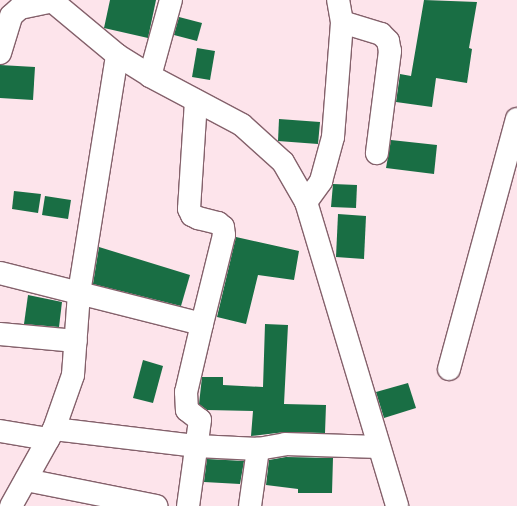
<!DOCTYPE html>
<html>
<head>
<meta charset="utf-8">
<style>
	body { margin:0 }
	#map { position:relative; width:517px; height:506px; overflow:hidden; background:#fde4eb; font-family:"Asap Condensed",sans-serif }
	div>[style] { position:absolute }
	.building>* { inset:0; background:#196e44 }
	.roads { filter:drop-shadow(1px 0 #84616b) drop-shadow(-1px 0 #84616b) drop-shadow(0 1px #84616b) drop-shadow(0 -1px #84616b) }
	.minor>* { height:22px; margin:-11px; padding:0 11px; transform-origin:11px; border-radius:11px; background:#fff }
	.tertiary>* { height:22px; margin:-11px; padding:0 11px; transform-origin:11px; border-radius:11px; background:#fff }
	span { translate:-50% -50%; white-space:nowrap; text-align:center; line-height:1.15; -webkit-text-stroke:4px #fff; paint-order:stroke }
</style>
</head>
<body>
<div id="map">
	<div class="building">
		<i style="clip-path:polygon(110px 0,156px 0,148px 38px,104px 28px)"></i>
		<i style="clip-path:polygon(424px 0,477px 2px,469px 48px,472px 49px,467px 83px,436px 78px,432px 107px,396px 102px,400px 74px,411px 76px)"></i>
		<i style="clip-path:polygon(179px 17px,202px 23px,197px 41px,174px 35px)"></i>
		<i style="clip-path:polygon(197px 48px,215px 51px,210px 80px,192px 77px)"></i>
		<i style="clip-path:polygon(0 65px,35px 67px,33px 100px,0 98px)"></i>
		<i style="clip-path:polygon(279px 119px,320px 122px,318px 144px,278px 141px)"></i>
		<i style="clip-path:polygon(391px 140px,437px 145px,434px 174px,386px 168px)"></i>
		<i style="clip-path:polygon(333px 184px,357px 185px,356px 208px,331px 207px)"></i>
		<i style="clip-path:polygon(14px 191px,41px 194px,38px 213px,12px 209px)"></i>
		<i style="clip-path:polygon(45px 196px,71px 200px,68px 219px,42px 215px)"></i>
		<i style="clip-path:polygon(338px 214px,366px 216px,364px 259px,336px 257px)"></i>
		<i style="clip-path:polygon(236px 237px,299px 251px,294px 280px,258px 275px,246px 324px,217px 317px)"></i>
		<i style="clip-path:polygon(99px 247px,190px 275px,181px 306px,93px 284px)"></i>
		<i style="clip-path:polygon(28px 295px,62px 302px,59px 327px,24px 324px)"></i>
		<i style="clip-path:polygon(265px 324px,288px 325px,284px 404px,326px 405px,325px 433px,285px 432px,251px 436px,253px 411px,207px 410px,199px 404px,202px 377px,223px 377px,223px 385px,263px 387px)"></i>
		<i style="clip-path:polygon(143px 360px,163px 366px,153px 403px,133px 398px)"></i>
		<i style="clip-path:polygon(408px 383px,416px 408px,384px 418px,376px 392px)"></i>
		<i style="clip-path:polygon(286px 457px,333px 458px,332px 493px,298px 493px,298px 489px,266px 485px,269px 460px)"></i>
		<i style="clip-path:polygon(207px 459px,244px 461px,240px 484px,204px 482px)"></i>
	</div>
	<div class="roads">
		<div class="minor">
			<i style="left:342px;top:22px;width:41px;rotate:17.1deg"></i>
			<i style="left:381px;top:34px;width:10px;rotate:45deg"></i>
			<i style="left:388px;top:41px;width:10px;rotate:79deg"></i>
			<i style="left:390px;top:51px;width:103px;rotate:97.3deg"></i>
			<i style="left:0;top:53px;width:39px;rotate:-73deg"></i>
			<i style="left:11px;top:16px;width:12px;rotate:-42deg"></i>
			<i style="left:20px;top:8px;width:33px;rotate:-12deg"></i>
			<i style="left:150px;top:76px;width:79px;rotate:-74.6deg"></i>
			<i style="left:196px;top:101px;width:108px;rotate:93.7deg"></i>
			<i style="left:189px;top:209px;width:7px;rotate:63deg"></i>
			<i style="left:192px;top:215px;width:7px;rotate:27deg"></i>
			<i style="left:198px;top:218px;width:21px;rotate:14deg"></i>
			<i style="left:218px;top:223px;width:6px;rotate:39deg"></i>
			<i style="left:223px;top:227px;width:8px;rotate:83deg"></i>
			<i style="left:224px;top:235px;width:92px;rotate:103.9deg"></i>
			<i style="left:306px;top:202px;width:26px;rotate:-54deg"></i>
			<i style="left:321px;top:181px;width:46px;rotate:-74.7deg"></i>
			<i style="left:333px;top:137px;width:115px;rotate:-85.5deg"></i>
			<i style="left:342px;top:22px;width:22px;rotate:-100deg"></i>
			<i style="left:0;top:273px;width:208px;rotate:14.2deg"></i>
			<i style="left:202px;top:324px;width:70px;rotate:103.2deg"></i>
			<i style="left:186px;top:392px;width:18px;rotate:87deg"></i>
			<i style="left:187px;top:410px;width:16px;rotate:38deg"></i>
			<i style="left:200px;top:420px;width:87px;rotate:97.9deg"></i>
			<i style="left:0;top:334px;width:76px;rotate:5.3deg"></i>
			<i style="left:449px;top:369px;width:259px;rotate:-74.8deg"></i>
			<i style="left:54px;top:429px;width:144px;rotate:6.8deg"></i>
			<i style="left:197px;top:446px;width:61px;rotate:2.8deg"></i>
			<i style="left:258px;top:449px;width:27px;rotate:-10deg"></i>
			<i style="left:285px;top:444px;width:94px;rotate:1.8deg"></i>
			<i style="left:0;top:431px;width:49px;rotate:9.5deg"></i>
			<i style="left:26px;top:480px;width:133px;rotate:11.3deg"></i>
			<i style="left:11px;top:506px;width:88px;rotate:-60.8deg"></i>
			<i style="left:54px;top:429px;width:57px;rotate:-70.6deg"></i>
			<i style="left:73px;top:375px;width:82px;rotate:-85.8deg"></i>
			<i style="left:79px;top:293px;width:241px;rotate:-80.9deg"></i>
			<i style="left:250px;top:506px;width:58px;rotate:-82deg"></i>
		</div>
		<div class="tertiary">
			<i style="left:51px;top:0;width:86px;rotate:39.8deg"></i>
			<i style="left:117px;top:55px;width:39px;rotate:32deg"></i>
			<i style="left:150px;top:76px;width:104px;rotate:28deg"></i>
			<i style="left:242px;top:125px;width:55px;rotate:42.1deg"></i>
			<i style="left:283px;top:162px;width:46px;rotate:60.1deg"></i>
			<i style="left:306px;top:202px;width:317px;rotate:73.3deg"></i>
		</div>
	</div>
</div>
</body>
</html>
